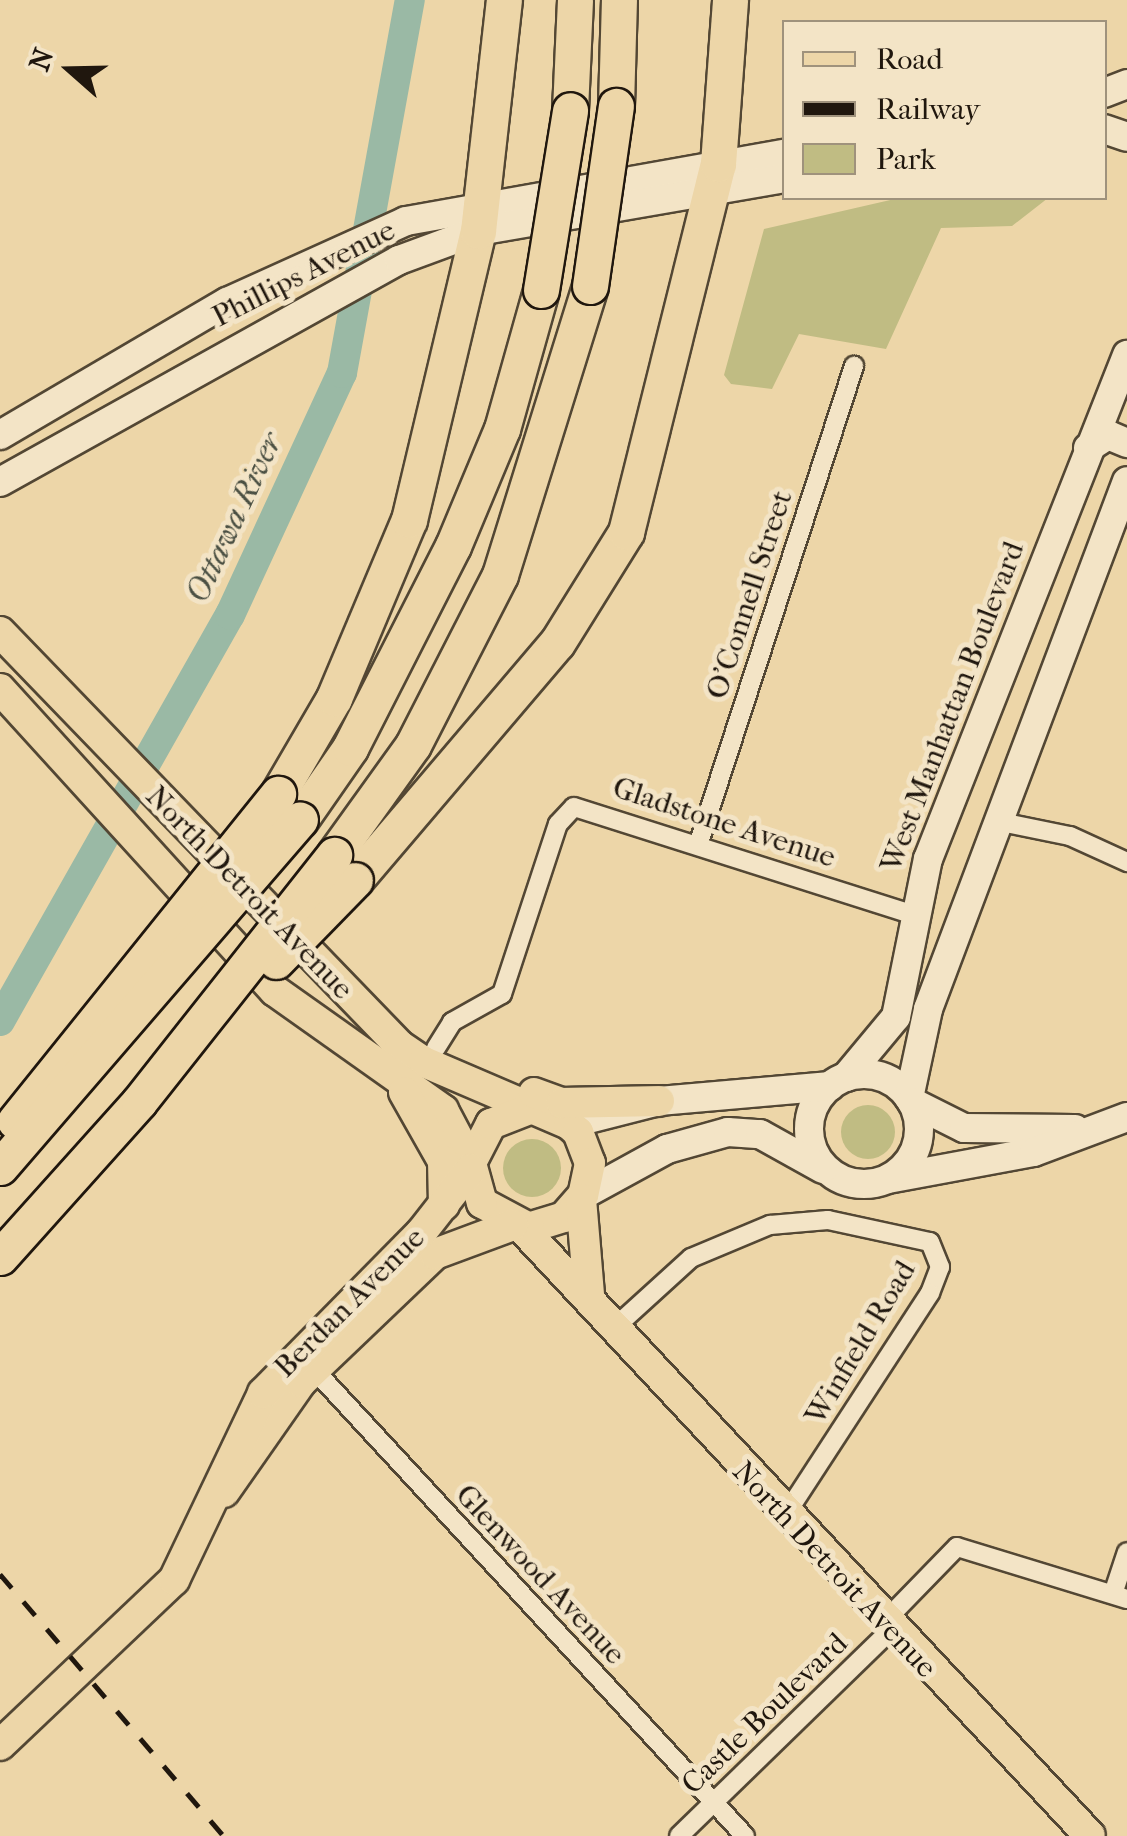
<!DOCTYPE html>
<html>
<head>
<meta charset="utf-8">
<style>
	body { margin:0 }
	#map { position:relative; width:1127px; height:1836px; overflow:hidden; background:#edd6a8; font-family:"IM FELL French Canon",serif }
	div>[style] { position:absolute }
	.green>* { inset:0; background:#c0bc83 }
	.round { border-radius:50% }
	.river>* { height:30px; margin:-15px; padding:0 15px; transform-origin:15px; border-radius:15px; background:#9ab9a5 }
	.roads { filter:drop-shadow(2px 0 #534734) drop-shadow(-2px 0 #534734) drop-shadow(0 2px #534734) drop-shadow(0 -2px #534734) }
	.street>* { height:18px; margin:-9px; padding:0 9px; transform-origin:9px; border-radius:9px; background:#f3e4c6 }
	.secondary>* { height:28px; margin:-14px; padding:0 14px; transform-origin:14px; border-radius:14px; background:#f3e4c6 }
	.secondary>.ring { margin:-14px; padding:0; box-sizing:content-box; background:none; border:28px solid #f3e4c6; border-radius:50% }
	.primary>* { height:30px; margin:-15px; padding:0 15px; transform-origin:15px; border-radius:15px; background:#edd6a8 }
	.highway>* { height:35px; margin:-17.5px; padding:0 17.5px; transform-origin:17.5px; border-radius:17.5px; background:#edd6a8 }
	.rail>* { height:5px; margin-top:-2.5px; transform-origin:0; background:repeating-linear-gradient(90deg,#20170e 0 18px,transparent 0 36px) }
	.bridges { filter:drop-shadow(2px 0 #20170e) drop-shadow(-2px 0 #20170e) drop-shadow(0 2px #20170e) drop-shadow(0 -2px #20170e) }
	.highway-bridge>* { height:35px; margin:-17.5px; padding:0 17.5px; transform-origin:17.5px; border-radius:17.5px; background:#edd6a8 }
	span { translate:-50% -50%; white-space:nowrap; text-align:center; line-height:1.15; -webkit-text-stroke:10px #f3e4c6; paint-order:stroke }
	.street-label { font-size:30px; color:#20170e }
	.water-label { font-size:32px; color:#4b5043; font-style:italic }
	.legend { position:absolute; left:782px; top:20px; width:325px; height:180px; box-sizing:border-box; background:#f3e4c6; border:2px solid #9f927c; margin:0; padding:12px 18px; list-style:none; font-size:30px; color:#20170e }
	.legend li { display:flex; align-items:center; gap:20px; height:50px }
	.legend b { width:50px; border:2px solid #9f927c }
	.north { position:absolute; left:20px; top:20px; width:100px; height:100px; -webkit-text-stroke:8px #f3e4c6; paint-order:stroke; rotate:290deg; font-size:28px; font-weight:700; line-height:40px; text-align:center; color:#20170e }
	.north::after { content:''; display:block; margin:auto; width:35px; height:45px; background:#20170e; clip-path:polygon(50% 0,100% 100%,50% 72%,0 100%) }
</style>
</head>
<body>
<div id="map">
	<div class="green">
		<i style="clip-path:polygon(899px 198px,1048px 198px,1012px 226px,941px 228px,886px 349px,799px 334px,772px 389px,731px 384px,724px 375px,764px 229px)"></i>
		<i class="round" style="left:841px;top:1105px;width:54px;height:54px"></i>
		<i class="round" style="left:503px;top:1139px;width:58px;height:58px"></i>
	</div>
	<div class="river">
		<i style="left:0;top:1021px;width:467px;rotate:-60.5deg"></i>
		<i style="left:230px;top:615px;width:267px;rotate:-65.2deg"></i>
		<i style="left:342px;top:373px;width:379px;rotate:-79.7deg"></i>
	</div>
	<div class="roads">
		<div class="street">
			<i style="left:1001px;top:822px;width:70px;rotate:11.5deg"></i>
			<i style="left:1070px;top:836px;width:63px;rotate:24.5deg"></i>
			<i style="left:699px;top:842px;width:501px;rotate:-71.96deg"></i>
			<i style="left:436px;top:1048px;width:31px;rotate:-58deg"></i>
			<i style="left:452px;top:1022px;width:57px;rotate:-29.2deg"></i>
			<i style="left:502px;top:994px;width:179px;rotate:-71.8deg"></i>
			<i style="left:558px;top:824px;width:23px;rotate:-47deg"></i>
			<i style="left:574px;top:807px;width:355px;rotate:17.6deg"></i>
			<i style="left:613px;top:1329px;width:105px;rotate:-42.3deg"></i>
			<i style="left:691px;top:1258px;width:86px;rotate:-22.7deg"></i>
			<i style="left:770px;top:1225px;width:58px;rotate:-4.9deg"></i>
			<i style="left:828px;top:1220px;width:104px;rotate:12.2deg"></i>
			<i style="left:930px;top:1242px;width:27px;rotate:68deg"></i>
			<i style="left:940px;top:1267px;width:28px;rotate:111deg"></i>
			<i style="left:930px;top:1293px;width:267px;rotate:123.1deg"></i>
			<i style="left:308px;top:1363px;width:644px;rotate:47.27deg"></i>
			<i style="left:1113px;top:1594px;width:44px;rotate:-71.6deg"></i>
			<i style="left:883px;top:1623px;width:106px;rotate:-45.8deg"></i>
			<i style="left:957px;top:1547px;width:178px;rotate:17deg"></i>
			<i style="left:679px;top:1836px;width:294px;rotate:-44.2deg"></i>
		</div>
		<div class="secondary">
			<i style="left:1104px;top:93px;width:25px;rotate:-21deg"></i>
			<i style="left:1104px;top:129px;width:24px;rotate:19deg"></i>
			<i style="left:0;top:435px;width:263px;rotate:-30.4deg"></i>
			<i style="left:227px;top:302px;width:196px;rotate:-24.3deg"></i>
			<i style="left:406px;top:221px;width:384px;rotate:-10.1deg"></i>
			<i style="left:1088px;top:448px;width:24px;rotate:-33deg"></i>
			<i style="left:1108px;top:435px;width:21px;rotate:23deg"></i>
			<i style="left:0;top:482px;width:457px;rotate:-29.1deg"></i>
			<i style="left:399px;top:260px;width:84px;rotate:-20.2deg"></i>
			<i style="left:478px;top:231px;width:311px;rotate:-9.8deg"></i>
			<i class="ring" style="left:809px;top:1074px;width:82px;height:82px"></i>
			<i style="left:846px;top:1077px;width:78px;rotate:-50.2deg"></i>
			<i style="left:896px;top:1017px;width:161px;rotate:-78.6deg"></i>
			<i style="left:928px;top:859px;width:542px;rotate:-68.45deg"></i>
			<i style="left:909px;top:1098px;width:91px;rotate:-77.9deg"></i>
			<i style="left:928px;top:1009px;width:564px;rotate:-69.35deg"></i>
			<i style="left:912px;top:1102px;width:58px;rotate:26.6deg"></i>
			<i style="left:964px;top:1128px;width:111px;rotate:0.5deg"></i>
			<i style="left:569px;top:1124px;width:93px;rotate:-14.3deg"></i>
			<i style="left:659px;top:1101px;width:172px;rotate:-5deg"></i>
			<i style="left:888px;top:1179px;width:148px;rotate:-10.5deg"></i>
			<i style="left:1034px;top:1152px;width:99px;rotate:-20.6deg"></i>
			<i style="left:583px;top:1195px;width:96px;rotate:-28.7deg"></i>
			<i style="left:667px;top:1149px;width:63px;rotate:-15.6deg"></i>
			<i style="left:728px;top:1132px;width:32px;rotate:4deg"></i>
			<i style="left:760px;top:1134px;width:72px;rotate:29.1deg"></i>
		</div>
		<div class="primary">
			<i style="left:0;top:632px;width:576px;rotate:45.99deg"></i>
			<i style="left:400px;top:1046px;width:29px;rotate:34deg"></i>
			<i style="left:424px;top:1062px;width:158px;rotate:23.2deg"></i>
			<i style="left:569px;top:1124px;width:12px;rotate:42deg"></i>
			<i style="left:578px;top:1132px;width:33px;rotate:69deg"></i>
			<i style="left:590px;top:1163px;width:33px;rotate:102deg"></i>
			<i style="left:583px;top:1195px;width:29px;rotate:131deg"></i>
			<i style="left:564px;top:1217px;width:37px;rotate:163deg"></i>
			<i style="left:529px;top:1228px;width:53px;rotate:-152deg"></i>
			<i style="left:482px;top:1203px;width:41px;rotate:-105.4deg"></i>
			<i style="left:471px;top:1163px;width:44px;rotate:-62.9deg"></i>
			<i style="left:491px;top:1124px;width:44px;rotate:-21.3deg"></i>
			<i style="left:0;top:689px;width:408px;rotate:47.7deg"></i>
			<i style="left:275px;top:991px;width:206px;rotate:35.3deg"></i>
			<i style="left:443px;top:1110px;width:60px;rotate:62.2deg"></i>
			<i style="left:404px;top:1092px;width:79px;rotate:60.5deg"></i>
			<i style="left:443px;top:1161px;width:44px;rotate:88.7deg"></i>
			<i style="left:534px;top:1093px;width:30px;rotate:20deg"></i>
			<i style="left:562px;top:1103px;width:97px;rotate:-1.2deg"></i>
			<i style="left:581px;top:1199px;width:96px;rotate:85.2deg"></i>
			<i style="left:521px;top:1227px;width:833px;rotate:46.94deg"></i>
			<i style="left:224px;top:1492px;width:134px;rotate:-55deg"></i>
			<i style="left:301px;top:1382px;width:185px;rotate:-43.7deg"></i>
			<i style="left:435px;top:1254px;width:83px;rotate:-20.4deg"></i>
			<i style="left:0;top:1745px;width:240px;rotate:-43.5deg"></i>
			<i style="left:174px;top:1580px;width:207px;rotate:-64.5deg"></i>
			<i style="left:263px;top:1393px;width:225px;rotate:-45.4deg"></i>
			<i style="left:421px;top:1233px;width:81px;rotate:-52deg"></i>
		</div>
		<div class="highway">
			<i style="left:616px;top:106px;width:106px;rotate:-88.4deg"></i>
			<i style="left:570px;top:110px;width:110px;rotate:-87.4deg"></i>
			<i style="left:278px;top:794px;width:111px;rotate:-59.7deg"></i>
			<i style="left:334px;top:698px;width:193px;rotate:-67.2deg"></i>
			<i style="left:409px;top:520px;width:297px;rotate:-76.6deg"></i>
			<i style="left:478px;top:231px;width:232px;rotate:-83.6deg"></i>
			<i style="left:300px;top:820px;width:88px;rotate:-55.2deg"></i>
			<i style="left:350px;top:748px;width:227px;rotate:-63deg"></i>
			<i style="left:453px;top:546px;width:127px;rotate:-67.3deg"></i>
			<i style="left:502px;top:429px;width:144px;rotate:-74.3deg"></i>
			<i style="left:334px;top:855px;width:135px;rotate:-54.3deg"></i>
			<i style="left:413px;top:745px;width:191px;rotate:-62.9deg"></i>
			<i style="left:500px;top:575px;width:303px;rotate:-72.7deg"></i>
			<i style="left:355px;top:880px;width:311px;rotate:-49.6deg"></i>
			<i style="left:557px;top:643px;width:131px;rotate:-58.1deg"></i>
			<i style="left:626px;top:532px;width:379px;rotate:-76deg"></i>
			<i style="left:718px;top:164px;width:164px;rotate:-85.8deg"></i>
		</div>
	</div>
	<div class="rail">
		<i style="left:0;top:1574px;width:345px;rotate:49.5deg"></i>
	</div>
	<div class="bridges">
		<div class="highway-bridge">
			<i style="left:590px;top:286px;width:182px;rotate:-81.8deg"></i>
			<i style="left:541px;top:290px;width:182px;rotate:-80.8deg"></i>
			<i style="left:276px;top:961px;width:113px;rotate:-45.7deg"></i>
			<i style="left:15px;top:1121px;width:420px;rotate:-51.2deg"></i>
			<i style="left:0;top:1167px;width:459px;rotate:-49.2deg"></i>
			<i style="left:0;top:1257px;width:208px;rotate:-48.1deg"></i>
			<i style="left:139px;top:1102px;width:315px;rotate:-51.7deg"></i>
		</div>
	</div>
	<div class="street-label">
		<span style="left:304px;top:274px;rotate:-27deg">Phillips Avenue</span>
		<span style="left:750px;top:595px;rotate:-72deg">O'Connell Street</span>
		<span style="left:953px;top:707px;rotate:-69deg">West Manhattan Boulevard</span>
		<span style="left:724px;top:823px;rotate:18deg">Gladstone Avenue</span>
		<span style="left:249px;top:893px;rotate:46deg">North Detroit Avenue</span>
		<span style="left:350px;top:1303px;rotate:-45deg">Berdan Avenue</span>
		<span style="left:861px;top:1343px;rotate:-59deg">Winfield Road</span>
		<span style="left:834px;top:1570px;rotate:47deg">North Detroit Avenue</span>
		<span style="left:540px;top:1575px;rotate:47deg">Glenwood Avenue</span>
		<span style="left:765px;top:1714px;rotate:-44deg">Castle Boulevard</span>
	</div>
	<div class="water-label">
		<span style="left:235px;top:518px;rotate:-65deg">Ottawa River</span>
	</div>
	<ul class="legend">
	<li><b style="height:12px;background:#edd6a8"></b>Road</li>
	<li><b style="height:12px;background:#20170e"></b>Railway</li>
	<li><b style="height:28px;background:#c0bc83"></b>Park</li>
	</ul>
	<div class="north">N</div>
</div>
</body>
</html>
